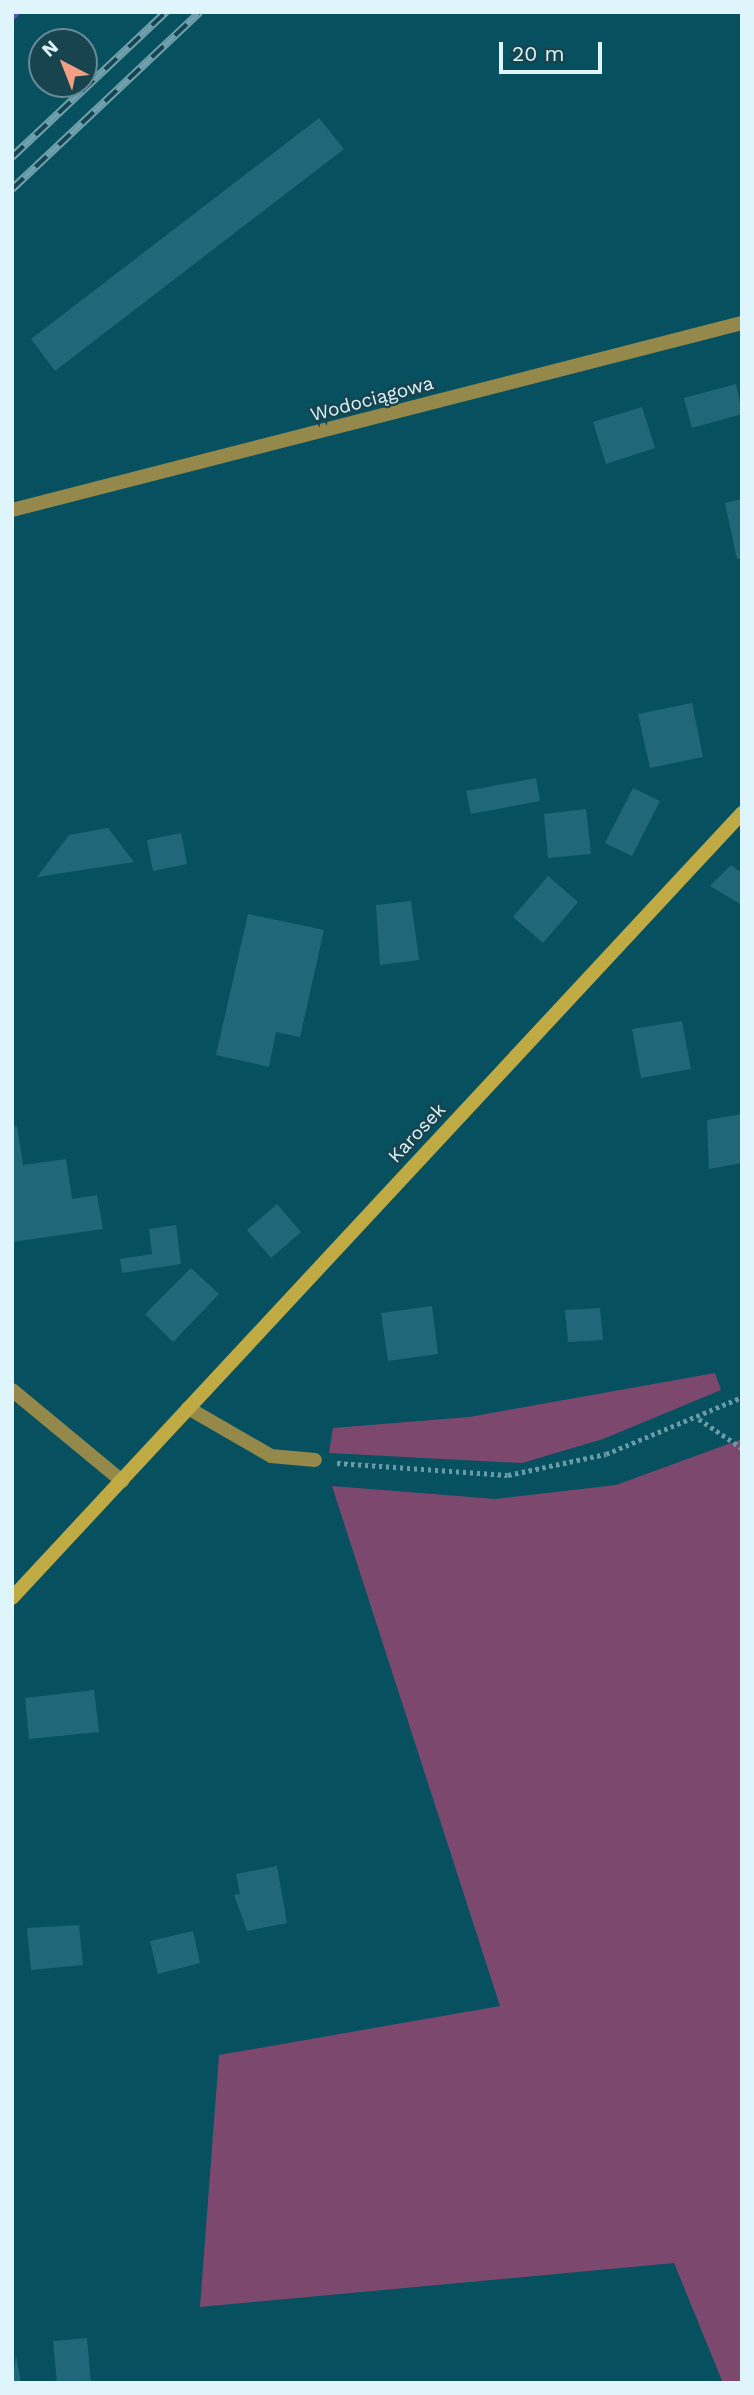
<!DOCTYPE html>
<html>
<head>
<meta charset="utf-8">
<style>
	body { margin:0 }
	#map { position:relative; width:754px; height:2395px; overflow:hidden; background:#065060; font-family:"Work Sans",sans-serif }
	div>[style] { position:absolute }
	.green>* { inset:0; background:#7d486e }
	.stream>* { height:10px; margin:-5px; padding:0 5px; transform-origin:5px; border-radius:5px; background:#5257a5 }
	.building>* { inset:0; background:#206779 }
	.path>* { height:4.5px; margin-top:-2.25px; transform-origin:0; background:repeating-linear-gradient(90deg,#699ba7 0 3.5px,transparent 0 7px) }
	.lane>* { height:14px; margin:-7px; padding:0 7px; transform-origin:7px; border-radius:7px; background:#94884b }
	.street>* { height:14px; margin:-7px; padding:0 7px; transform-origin:7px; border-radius:7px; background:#94884b }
	.secondary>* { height:14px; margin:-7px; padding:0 7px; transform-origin:7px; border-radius:7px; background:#bfaa43 }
	.rail>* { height:8px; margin-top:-4px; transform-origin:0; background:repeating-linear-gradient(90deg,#17444f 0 16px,#70a1ad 0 32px); box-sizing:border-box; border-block:2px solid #70a1ad }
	span { translate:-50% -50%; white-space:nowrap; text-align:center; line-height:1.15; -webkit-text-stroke:5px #17444f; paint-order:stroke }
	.street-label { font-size:19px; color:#def5fc }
	.frame { position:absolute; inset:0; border:14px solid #def5fc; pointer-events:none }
	.north { position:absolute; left:28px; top:28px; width:70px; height:70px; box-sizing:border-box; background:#17444f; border:2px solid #678b94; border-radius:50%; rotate:318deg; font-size:19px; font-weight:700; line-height:28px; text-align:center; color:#def5fc }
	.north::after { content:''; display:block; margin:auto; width:24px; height:32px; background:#f39f84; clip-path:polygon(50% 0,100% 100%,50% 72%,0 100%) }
	.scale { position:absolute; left:499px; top:42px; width:103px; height:32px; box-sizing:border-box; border:4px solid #def5fc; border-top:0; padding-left:9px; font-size:21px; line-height:24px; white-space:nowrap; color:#def5fc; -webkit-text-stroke:5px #17444f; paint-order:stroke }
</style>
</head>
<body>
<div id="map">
	<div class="green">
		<i style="clip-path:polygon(715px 1373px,721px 1390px,603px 1439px,522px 1463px,329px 1453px,333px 1428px,469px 1417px)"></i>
		<i style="clip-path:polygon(742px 1439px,742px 2383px,723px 2383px,674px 2263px,200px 2307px,219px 2055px,500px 2006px,332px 1486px,496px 1499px,616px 1485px)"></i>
	</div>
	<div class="stream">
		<i style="left:12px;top:15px;width:4px;rotate:-45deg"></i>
	</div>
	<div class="building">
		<i style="clip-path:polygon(319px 118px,344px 149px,55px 371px,31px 339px)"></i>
		<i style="clip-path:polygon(736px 384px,742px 414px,692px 428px,684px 398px)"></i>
		<i style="clip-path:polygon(642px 407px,655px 448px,606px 464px,593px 422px)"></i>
		<i style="clip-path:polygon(742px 499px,742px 558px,737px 559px,725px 503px)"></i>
		<i style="clip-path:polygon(692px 703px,703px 757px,650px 768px,638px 714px)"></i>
		<i style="clip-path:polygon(536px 778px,540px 801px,471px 814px,466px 791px)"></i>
		<i style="clip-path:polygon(633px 788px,660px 801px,632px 856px,605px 843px)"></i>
		<i style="clip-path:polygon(586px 809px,591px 854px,548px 858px,544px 814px)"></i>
		<i style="clip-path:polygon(108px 828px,134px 862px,37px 877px,69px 835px)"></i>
		<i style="clip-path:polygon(181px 833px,187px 864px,153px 871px,147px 840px)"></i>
		<i style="clip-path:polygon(731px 865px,742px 873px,742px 905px,710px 886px)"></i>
		<i style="clip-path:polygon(548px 876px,578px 902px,543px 943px,513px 917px)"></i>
		<i style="clip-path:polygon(411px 901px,419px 960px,380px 965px,376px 905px)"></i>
		<i style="clip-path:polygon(248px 914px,324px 930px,300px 1037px,276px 1032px,269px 1067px,216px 1055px)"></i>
		<i style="clip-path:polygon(682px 1021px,691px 1069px,641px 1078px,632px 1029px)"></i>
		<i style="clip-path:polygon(742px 1114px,742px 1163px,709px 1169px,707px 1120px)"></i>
		<i style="clip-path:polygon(17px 1126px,23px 1165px,66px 1159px,72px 1199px,97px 1195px,103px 1229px,12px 1242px,12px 1127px)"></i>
		<i style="clip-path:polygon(277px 1204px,301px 1232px,271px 1258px,247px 1230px)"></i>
		<i style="clip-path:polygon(176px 1225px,181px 1264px,122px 1273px,120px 1259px,152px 1254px,149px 1229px)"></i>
		<i style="clip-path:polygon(191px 1268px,219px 1294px,173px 1342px,145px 1314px)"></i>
		<i style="clip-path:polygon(432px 1306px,438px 1354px,388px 1361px,381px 1313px)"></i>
		<i style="clip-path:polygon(600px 1308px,603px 1340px,568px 1342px,565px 1310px)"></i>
		<i style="clip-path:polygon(94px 1690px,99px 1732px,29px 1739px,25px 1698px)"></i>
		<i style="clip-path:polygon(277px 1866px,287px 1923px,247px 1931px,234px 1895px,240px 1894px,236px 1874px)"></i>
		<i style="clip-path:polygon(79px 1925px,83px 1965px,31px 1970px,27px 1928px)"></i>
		<i style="clip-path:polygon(193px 1931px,200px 1963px,158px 1974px,150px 1941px)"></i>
		<i style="clip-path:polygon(87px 2338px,91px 2383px,57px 2383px,53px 2341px)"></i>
		<i style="clip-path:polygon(16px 2355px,21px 2383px,12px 2383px)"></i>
	</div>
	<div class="path">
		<i style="left:699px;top:1419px;width:52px;rotate:34deg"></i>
		<i style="left:337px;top:1463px;width:171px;rotate:4deg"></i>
		<i style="left:508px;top:1475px;width:100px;rotate:-12.1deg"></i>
		<i style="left:606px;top:1454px;width:147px;rotate:-22.7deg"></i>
	</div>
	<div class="lane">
		<i style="left:188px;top:1408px;width:96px;rotate:30deg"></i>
		<i style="left:271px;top:1456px;width:44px;rotate:5.2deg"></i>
	</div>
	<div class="street">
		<i style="left:12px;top:510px;width:754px;rotate:-14.37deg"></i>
		<i style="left:12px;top:1390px;width:143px;rotate:39.6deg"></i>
	</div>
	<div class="secondary">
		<i style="left:12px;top:1598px;width:1072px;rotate:-47.08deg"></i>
	</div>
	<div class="rail">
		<i style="left:12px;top:157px;width:212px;rotate:-43.3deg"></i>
		<i style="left:12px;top:189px;width:258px;rotate:-43.3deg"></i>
	</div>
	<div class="street-label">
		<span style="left:372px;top:399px;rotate:-15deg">Wodociągowa</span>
		<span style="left:417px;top:1133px;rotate:-47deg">Karosek</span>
	</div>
	<div class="frame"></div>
	<div class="north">N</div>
	<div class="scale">20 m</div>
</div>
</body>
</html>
